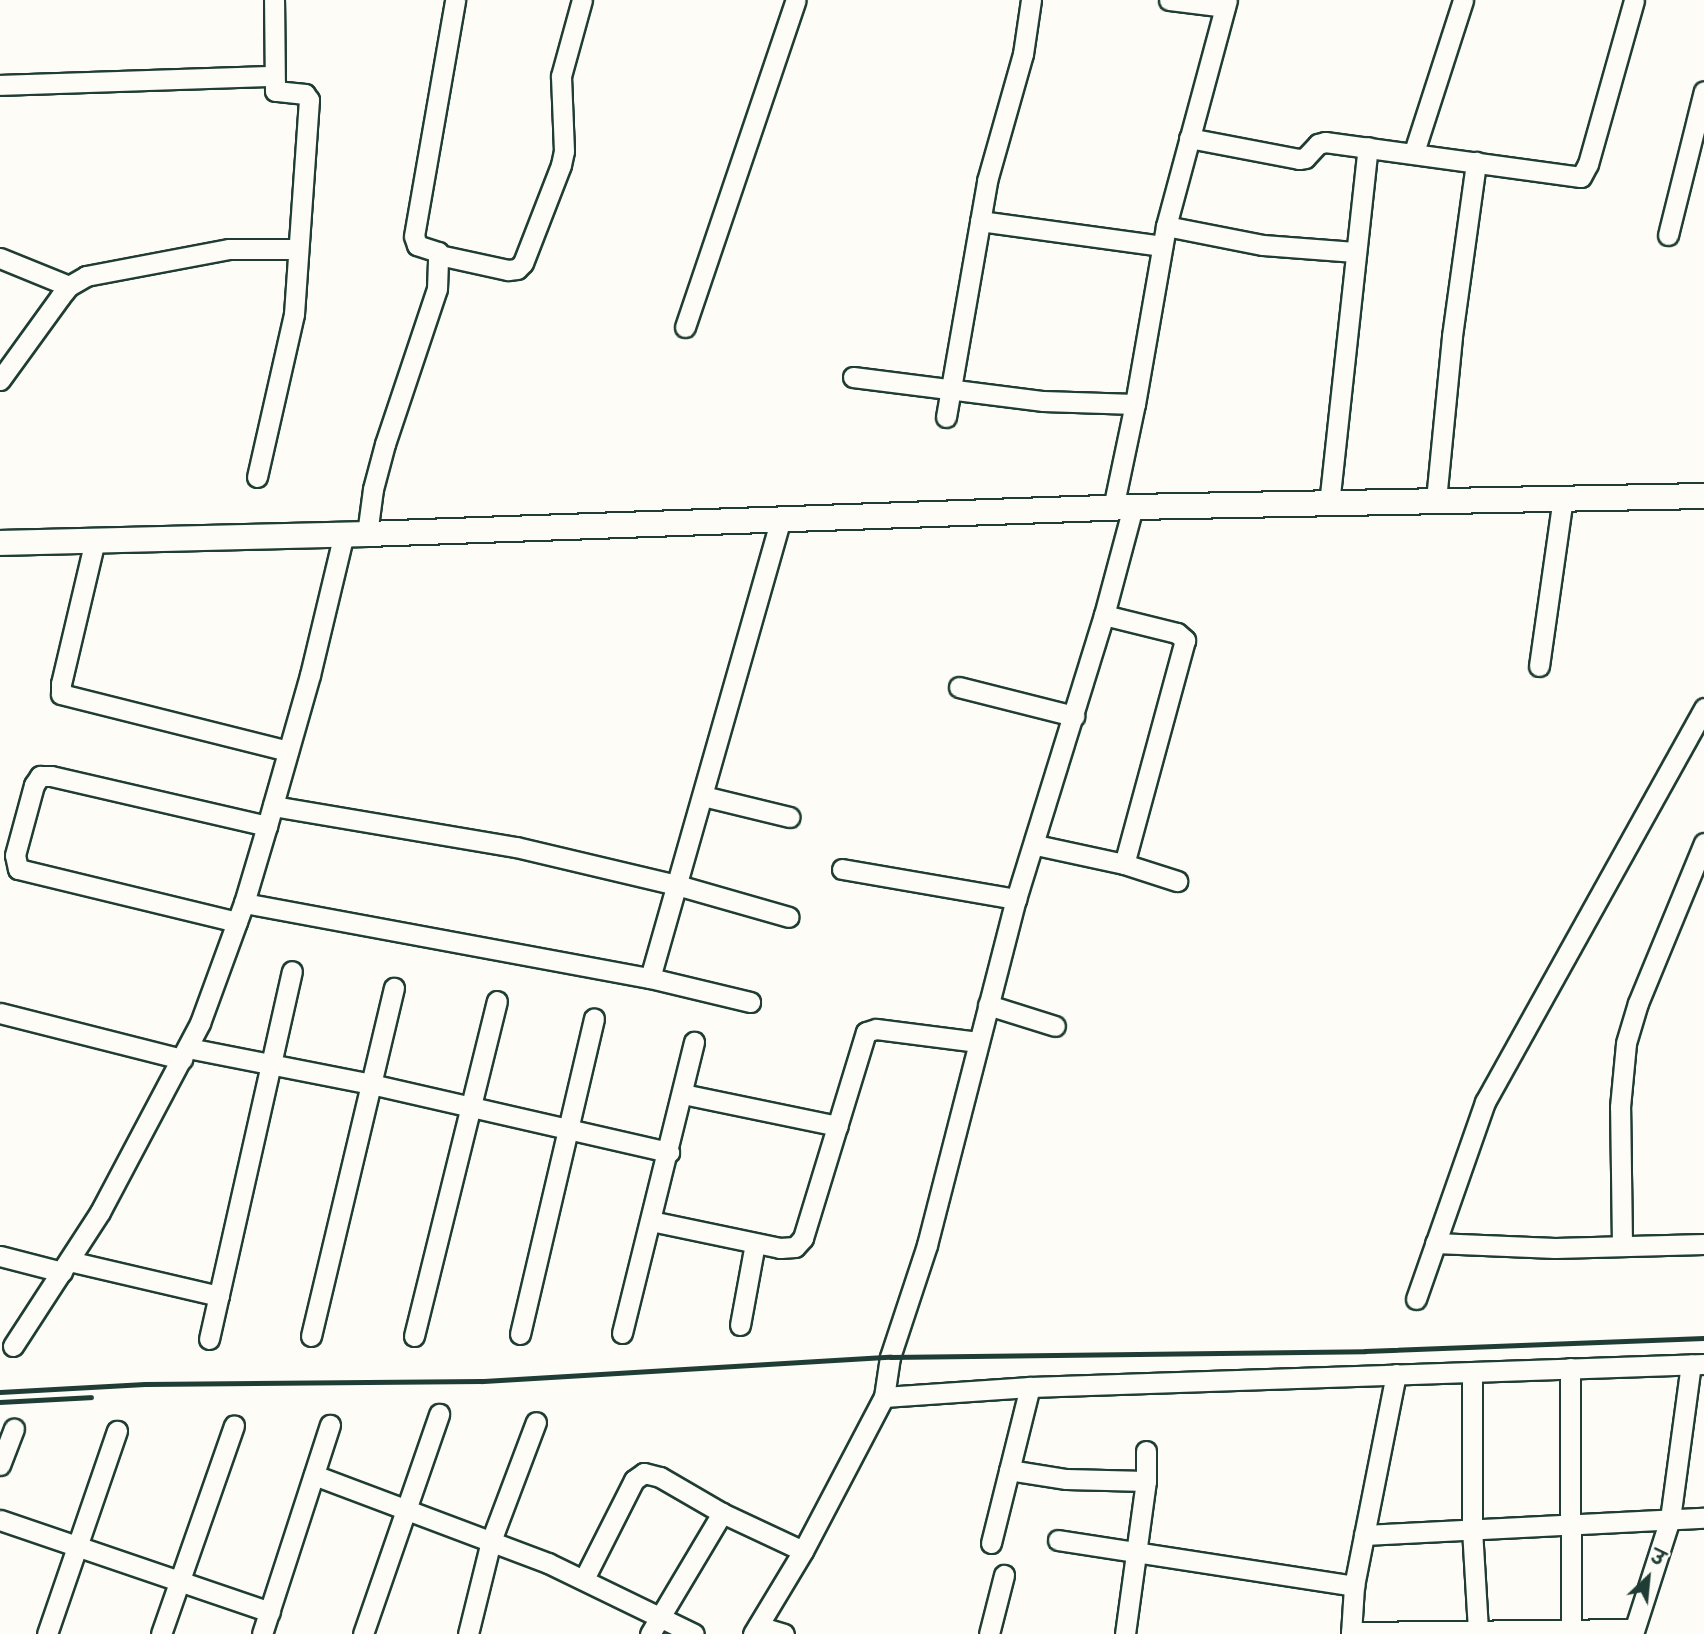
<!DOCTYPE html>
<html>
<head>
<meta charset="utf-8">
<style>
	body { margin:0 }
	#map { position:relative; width:1704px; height:1634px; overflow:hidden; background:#fdfcf7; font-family:Mynerve,"Playpen Sans Deva",sans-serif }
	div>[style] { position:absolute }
	.roads { filter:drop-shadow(2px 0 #1f3d34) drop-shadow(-2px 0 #1f3d34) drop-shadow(0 2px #1f3d34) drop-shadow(0 -2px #1f3d34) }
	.minor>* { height:19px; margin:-9.5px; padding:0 9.5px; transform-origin:9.5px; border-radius:9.5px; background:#fdfcf7 }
	.major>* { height:24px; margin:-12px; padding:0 12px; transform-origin:12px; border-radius:12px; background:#fdfcf7 }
	.rail>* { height:5px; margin:-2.5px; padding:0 2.5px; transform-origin:2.5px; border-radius:2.5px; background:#1f3d34 }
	span { translate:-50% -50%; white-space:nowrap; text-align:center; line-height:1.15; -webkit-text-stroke:5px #fdfcf7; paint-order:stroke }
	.north { position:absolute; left:1613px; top:1543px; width:70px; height:70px; -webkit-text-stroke:5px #fdfcf7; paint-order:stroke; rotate:26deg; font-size:19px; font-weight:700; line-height:28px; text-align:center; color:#1f3d34 }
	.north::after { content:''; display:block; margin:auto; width:24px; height:32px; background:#1f3d34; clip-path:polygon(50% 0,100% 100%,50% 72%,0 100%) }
</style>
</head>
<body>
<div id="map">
	<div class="roads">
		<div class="minor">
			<i style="left:1169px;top:0;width:56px;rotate:7.1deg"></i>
			<i style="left:0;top:85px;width:274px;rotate:-1.9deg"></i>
			<i style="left:1189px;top:138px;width:112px;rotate:10.8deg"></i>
			<i style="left:1299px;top:159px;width:6px;rotate:-9deg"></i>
			<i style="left:1305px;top:158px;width:19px;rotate:-47deg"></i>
			<i style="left:1318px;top:144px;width:7px;rotate:-16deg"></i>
			<i style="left:1325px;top:142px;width:258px;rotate:7.8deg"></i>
			<i style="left:1581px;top:177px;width:15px;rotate:-62deg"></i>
			<i style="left:1588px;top:164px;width:170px;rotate:-74.3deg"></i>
			<i style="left:1414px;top:152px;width:160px;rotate:-72.1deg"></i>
			<i style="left:980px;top:221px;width:184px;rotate:7.8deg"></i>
			<i style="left:1166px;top:226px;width:99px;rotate:11.1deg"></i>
			<i style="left:1263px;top:245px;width:92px;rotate:4.4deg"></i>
			<i style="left:1668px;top:235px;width:148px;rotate:-76deg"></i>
			<i style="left:439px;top:255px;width:71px;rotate:12.3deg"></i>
			<i style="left:508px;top:270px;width:9px;rotate:-6deg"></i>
			<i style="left:517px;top:269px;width:8px;rotate:-45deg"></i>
			<i style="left:523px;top:263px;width:105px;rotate:-68.8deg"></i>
			<i style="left:561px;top:165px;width:14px;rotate:-78deg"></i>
			<i style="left:564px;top:151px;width:75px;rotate:-92.3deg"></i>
			<i style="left:561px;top:76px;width:79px;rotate:-74.6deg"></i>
			<i style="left:0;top:258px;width:74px;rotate:22.1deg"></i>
			<i style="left:685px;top:327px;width:345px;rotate:-71.3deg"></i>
			<i style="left:853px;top:377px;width:192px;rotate:7.2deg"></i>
			<i style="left:1043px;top:401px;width:92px;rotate:1.9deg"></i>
			<i style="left:0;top:380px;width:102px;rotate:-54.1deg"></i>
			<i style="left:60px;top:297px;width:14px;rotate:-51deg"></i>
			<i style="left:69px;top:286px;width:20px;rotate:-30deg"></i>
			<i style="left:86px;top:276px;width:146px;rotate:-10.7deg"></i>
			<i style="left:229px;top:249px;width:67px"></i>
			<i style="left:946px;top:417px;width:240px;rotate:-80.1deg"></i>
			<i style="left:987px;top:181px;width:132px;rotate:-74.2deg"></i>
			<i style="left:1023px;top:54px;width:55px;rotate:-81.6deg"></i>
			<i style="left:257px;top:477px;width:167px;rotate:-77.2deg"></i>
			<i style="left:294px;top:314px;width:215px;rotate:-86deg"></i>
			<i style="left:309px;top:100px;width:7px;rotate:-124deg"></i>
			<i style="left:305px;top:94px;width:30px;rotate:-174deg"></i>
			<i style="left:275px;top:91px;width:91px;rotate:-90.6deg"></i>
			<i style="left:1436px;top:500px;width:165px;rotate:-84.4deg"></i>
			<i style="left:1452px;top:336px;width:176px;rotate:-82.1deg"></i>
			<i style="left:1329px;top:504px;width:359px;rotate:-83.8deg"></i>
			<i style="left:1113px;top:508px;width:106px;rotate:-78.1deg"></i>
			<i style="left:1135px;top:404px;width:181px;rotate:-80.1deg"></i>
			<i style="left:1166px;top:226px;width:234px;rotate:-74.9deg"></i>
			<i style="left:367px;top:534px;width:45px;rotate:-82.4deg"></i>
			<i style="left:373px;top:489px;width:47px;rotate:-75.1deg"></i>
			<i style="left:385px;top:444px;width:163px;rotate:-71.5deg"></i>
			<i style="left:437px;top:289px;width:37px;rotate:-88deg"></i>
			<i style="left:438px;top:252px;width:22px;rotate:-162deg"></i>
			<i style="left:417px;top:245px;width:9px;rotate:-108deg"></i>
			<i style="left:414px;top:236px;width:240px;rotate:-80.1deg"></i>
			<i style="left:95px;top:540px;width:148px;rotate:103.3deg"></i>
			<i style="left:61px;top:684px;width:10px;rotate:90deg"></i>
			<i style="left:61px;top:694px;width:234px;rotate:14.1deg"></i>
			<i style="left:1104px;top:615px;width:75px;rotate:13.9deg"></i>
			<i style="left:1177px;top:633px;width:11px;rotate:41deg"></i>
			<i style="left:1185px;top:640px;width:232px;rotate:105.2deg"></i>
			<i style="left:1539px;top:666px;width:171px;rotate:-81.9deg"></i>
			<i style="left:959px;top:687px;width:119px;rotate:14.2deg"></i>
			<i style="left:703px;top:796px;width:89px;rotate:13.7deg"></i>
			<i style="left:273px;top:806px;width:246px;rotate:9.6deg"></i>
			<i style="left:516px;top:847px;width:165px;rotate:13.3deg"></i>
			<i style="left:677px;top:885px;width:116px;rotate:15.9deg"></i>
			<i style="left:1036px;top:845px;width:90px;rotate:12.2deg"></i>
			<i style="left:1124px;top:864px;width:56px;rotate:17.8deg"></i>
			<i style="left:842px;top:869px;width:177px;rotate:9.8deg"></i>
			<i style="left:244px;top:903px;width:413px;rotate:10.5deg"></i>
			<i style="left:650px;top:978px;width:103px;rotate:13.5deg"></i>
			<i style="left:237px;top:922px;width:225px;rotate:-166.4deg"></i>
			<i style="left:18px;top:869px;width:14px;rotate:-102deg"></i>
			<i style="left:15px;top:855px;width:73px;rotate:-74.8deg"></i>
			<i style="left:34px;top:785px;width:11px;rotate:-56deg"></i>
			<i style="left:40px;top:776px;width:11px"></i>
			<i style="left:51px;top:776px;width:222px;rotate:13deg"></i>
			<i style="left:650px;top:978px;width:478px;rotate:-74.1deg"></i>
			<i style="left:988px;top:1005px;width:70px;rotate:17.4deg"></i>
			<i style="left:0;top:1013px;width:188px;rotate:14.2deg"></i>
			<i style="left:188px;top:1048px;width:187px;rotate:11.1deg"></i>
			<i style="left:371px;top:1084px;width:306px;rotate:12.9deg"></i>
			<i style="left:683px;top:1094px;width:158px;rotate:11.7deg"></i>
			<i style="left:651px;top:1221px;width:132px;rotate:11.8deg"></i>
			<i style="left:780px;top:1248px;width:15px;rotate:-4deg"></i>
			<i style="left:795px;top:1247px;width:12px;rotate:-48deg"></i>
			<i style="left:803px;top:1238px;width:215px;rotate:-73deg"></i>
			<i style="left:866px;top:1032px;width:10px;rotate:-17deg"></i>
			<i style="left:876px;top:1029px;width:103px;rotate:7.3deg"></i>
			<i style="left:1435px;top:1243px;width:120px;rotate:2.4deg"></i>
			<i style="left:1555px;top:1248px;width:149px;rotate:-1.5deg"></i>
			<i style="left:1622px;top:1244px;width:137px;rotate:-90.8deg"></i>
			<i style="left:1620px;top:1107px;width:64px;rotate:-84.6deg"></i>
			<i style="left:1626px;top:1043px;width:42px;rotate:-73.3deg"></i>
			<i style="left:1638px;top:1003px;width:173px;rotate:-67.6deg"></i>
			<i style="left:0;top:1256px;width:64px;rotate:14.5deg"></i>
			<i style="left:69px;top:1261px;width:154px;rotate:13.1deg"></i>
			<i style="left:1416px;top:1299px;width:209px;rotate:-70.7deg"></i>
			<i style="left:1485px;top:1102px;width:451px;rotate:-60.9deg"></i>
			<i style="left:740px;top:1325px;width:83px;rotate:-79.6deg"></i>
			<i style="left:622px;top:1333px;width:300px;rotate:-76.1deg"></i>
			<i style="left:520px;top:1334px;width:324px;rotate:-76.8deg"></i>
			<i style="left:311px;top:1336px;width:358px;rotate:-76.6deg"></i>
			<i style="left:414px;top:1336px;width:345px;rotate:-76.1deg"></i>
			<i style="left:209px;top:1339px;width:377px;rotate:-77.3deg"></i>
			<i style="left:13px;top:1346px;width:160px;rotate:-57deg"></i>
			<i style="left:100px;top:1212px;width:214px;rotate:-62.1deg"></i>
			<i style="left:200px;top:1023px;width:128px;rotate:-69.9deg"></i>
			<i style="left:244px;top:903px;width:80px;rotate:-73.4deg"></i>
			<i style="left:267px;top:826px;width:157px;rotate:-74.1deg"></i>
			<i style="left:310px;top:675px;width:146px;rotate:-76.5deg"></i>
			<i style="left:1570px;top:1368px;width:263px;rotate:89.8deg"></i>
			<i style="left:1472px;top:1372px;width:157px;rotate:90deg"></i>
			<i style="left:1472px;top:1529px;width:102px;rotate:86.6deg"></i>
			<i style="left:884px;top:1397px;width:146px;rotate:-3.9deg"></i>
			<i style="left:1030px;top:1387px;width:674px;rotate:-1.95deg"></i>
			<i style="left:0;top:1465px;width:39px;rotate:-69deg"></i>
			<i style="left:1009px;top:1470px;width:58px;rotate:9deg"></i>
			<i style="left:1066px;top:1479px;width:80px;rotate:1.4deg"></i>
			<i style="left:314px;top:1475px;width:250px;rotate:20.6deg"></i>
			<i style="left:548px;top:1563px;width:162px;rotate:25.9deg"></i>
			<i style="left:0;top:1520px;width:285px;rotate:18.8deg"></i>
			<i style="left:1364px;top:1535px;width:340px;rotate:-2.9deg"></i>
			<i style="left:1058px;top:1540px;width:300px;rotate:8.8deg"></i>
			<i style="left:991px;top:1543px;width:161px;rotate:-76deg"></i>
			<i style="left:584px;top:1579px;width:111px;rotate:-63.2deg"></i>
			<i style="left:634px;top:1480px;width:12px;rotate:-35deg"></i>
			<i style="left:644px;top:1473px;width:16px;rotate:14deg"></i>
			<i style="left:660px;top:1477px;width:72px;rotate:30.1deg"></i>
			<i style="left:722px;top:1513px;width:89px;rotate:25.1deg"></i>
			<i style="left:758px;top:1626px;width:27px;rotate:17deg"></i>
			<i style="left:1351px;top:1632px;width:283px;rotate:-0.6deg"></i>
			<i style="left:47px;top:1634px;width:215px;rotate:-71deg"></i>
			<i style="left:161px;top:1634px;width:221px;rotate:-70.7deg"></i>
			<i style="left:262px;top:1634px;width:220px;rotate:-72deg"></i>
			<i style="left:363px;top:1634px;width:233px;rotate:-70.9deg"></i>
			<i style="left:468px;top:1634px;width:96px;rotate:-76.1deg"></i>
			<i style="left:491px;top:1541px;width:127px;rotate:-69.3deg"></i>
			<i style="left:650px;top:1634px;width:141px;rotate:-59.2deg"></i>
			<i style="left:753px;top:1634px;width:97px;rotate:-58.9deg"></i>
			<i style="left:803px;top:1551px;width:174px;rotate:-62.3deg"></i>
			<i style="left:884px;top:1397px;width:40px;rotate:-81.5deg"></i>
			<i style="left:890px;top:1357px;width:118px;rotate:-71.7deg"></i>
			<i style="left:927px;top:1245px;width:357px;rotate:-75.6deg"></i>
			<i style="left:1016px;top:899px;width:297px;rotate:-72.8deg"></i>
			<i style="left:1104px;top:615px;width:112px;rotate:-75deg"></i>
			<i style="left:989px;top:1634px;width:61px;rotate:-75.7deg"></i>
			<i style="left:1125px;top:1634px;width:154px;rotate:-82.2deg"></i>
			<i style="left:1146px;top:1481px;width:30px;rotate:-90deg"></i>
			<i style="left:1351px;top:1634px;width:48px;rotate:-86.4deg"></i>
			<i style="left:1354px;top:1586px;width:216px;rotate:-78.8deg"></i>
			<i style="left:1633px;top:1634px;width:121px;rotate:-72.2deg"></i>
			<i style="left:1670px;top:1519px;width:156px;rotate:-82.3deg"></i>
		</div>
		<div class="major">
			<i style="left:0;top:543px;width:367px;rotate:-1.4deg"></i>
			<i style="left:367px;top:534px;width:766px;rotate:-2.02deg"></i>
			<i style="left:1133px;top:507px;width:571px;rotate:-1.1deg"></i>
		</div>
	</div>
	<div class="rail">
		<i style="left:0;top:1392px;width:145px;rotate:-3.2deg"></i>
		<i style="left:145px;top:1384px;width:337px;rotate:-0.5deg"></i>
		<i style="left:482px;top:1381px;width:409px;rotate:-3.4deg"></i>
		<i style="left:890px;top:1357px;width:475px;rotate:-0.7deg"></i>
		<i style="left:1365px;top:1351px;width:339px;rotate:-2.2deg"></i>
		<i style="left:0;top:1402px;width:91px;rotate:-3.1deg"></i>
	</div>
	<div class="north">उ</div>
</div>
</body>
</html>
